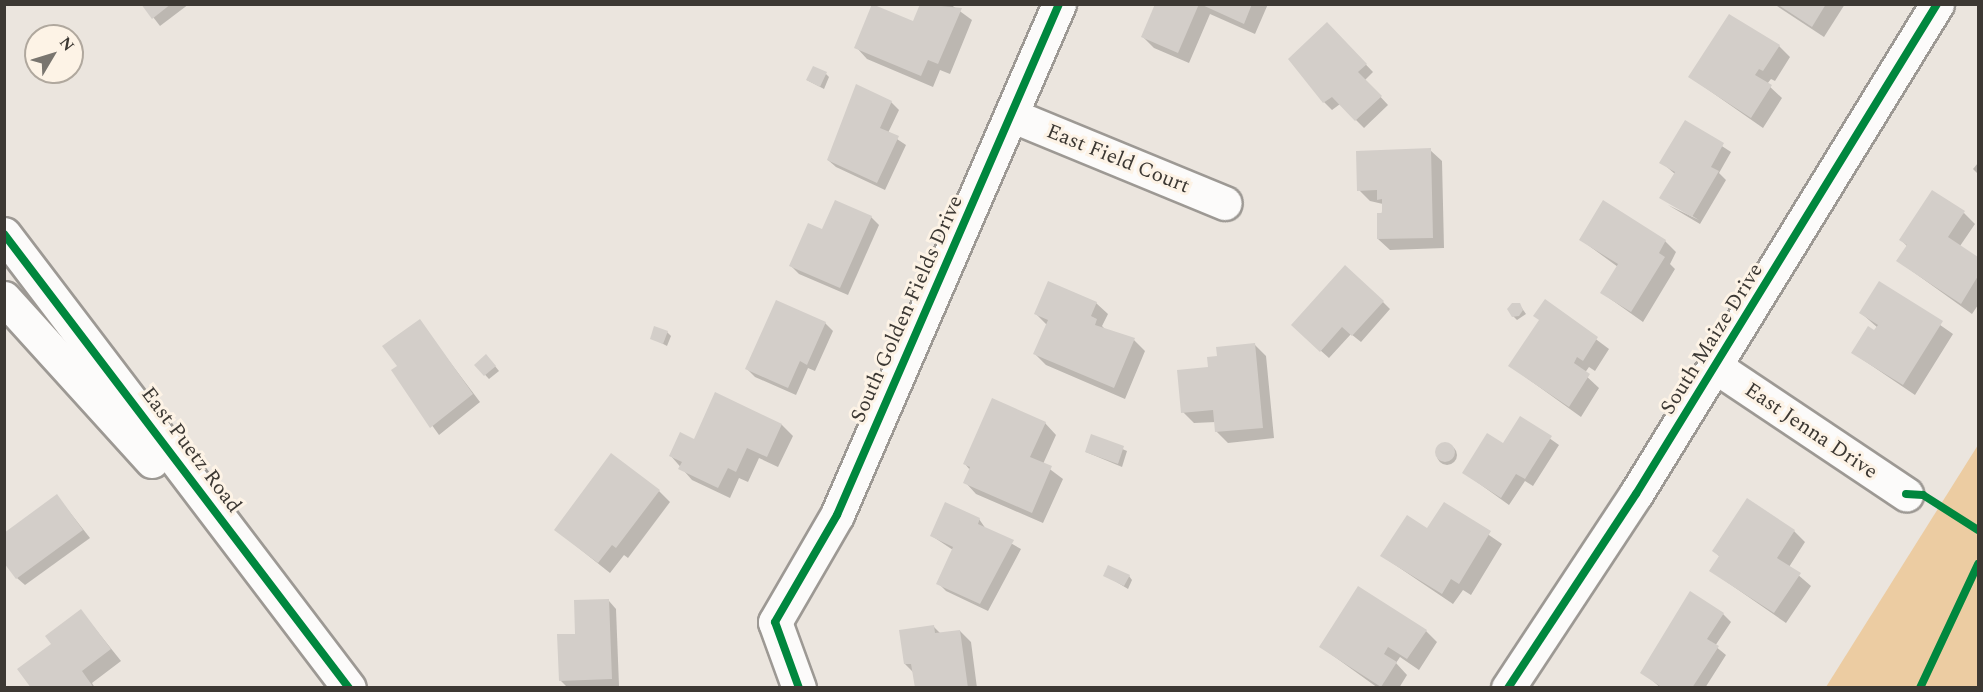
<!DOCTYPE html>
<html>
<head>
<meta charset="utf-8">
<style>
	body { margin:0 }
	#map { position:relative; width:1983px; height:692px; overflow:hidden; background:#ebe5de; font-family:Spectral,serif }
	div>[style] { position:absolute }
	.green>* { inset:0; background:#eccca2 }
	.shadow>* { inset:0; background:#0003 }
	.round { border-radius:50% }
	.building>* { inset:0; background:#d3cec9 }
	.roads { filter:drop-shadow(2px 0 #9d9994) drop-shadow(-2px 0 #9d9994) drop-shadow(0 2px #9d9994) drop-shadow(0 -2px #9d9994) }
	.minor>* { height:33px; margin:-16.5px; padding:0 16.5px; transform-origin:16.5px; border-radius:16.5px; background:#fcfbfa }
	.cycleway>* { height:8px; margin:-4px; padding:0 4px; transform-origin:4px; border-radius:4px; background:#00873e }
	span { translate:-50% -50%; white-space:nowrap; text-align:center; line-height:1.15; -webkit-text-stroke:6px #fdf3e6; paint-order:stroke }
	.street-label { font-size:21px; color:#3c3833 }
	.frame { position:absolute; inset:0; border:6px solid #3c3833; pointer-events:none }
	.north { position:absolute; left:24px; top:24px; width:60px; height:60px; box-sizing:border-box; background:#fdf3e6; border:2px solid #b0a89e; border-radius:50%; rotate:52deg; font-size:16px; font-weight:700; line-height:24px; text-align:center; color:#3c3833 }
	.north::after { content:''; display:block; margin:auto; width:21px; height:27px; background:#79756f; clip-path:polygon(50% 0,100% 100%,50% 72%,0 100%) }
</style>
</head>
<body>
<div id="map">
	<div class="green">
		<i style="clip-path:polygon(1978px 445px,1978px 687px,1826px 687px)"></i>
	</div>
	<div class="shadow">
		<i style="clip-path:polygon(143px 4px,189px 4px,160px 26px)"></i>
		<i style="clip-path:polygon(921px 4px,950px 4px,972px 20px,950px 74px,940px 70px,933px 87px,867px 59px,856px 47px,914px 23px)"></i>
		<i style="clip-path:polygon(1157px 4px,1268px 4px,1255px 34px,1210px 14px,1189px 63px,1154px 48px,1143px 37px)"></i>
		<i style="clip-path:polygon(1774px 4px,1845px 4px,1824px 37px)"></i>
		<i style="clip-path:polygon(1327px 24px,1373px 72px,1365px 80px,1388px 105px,1364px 128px,1340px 104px,1332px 110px,1324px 102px)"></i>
		<i style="clip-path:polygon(1779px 46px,1790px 57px,1775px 81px,1771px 79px,1767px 84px,1782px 98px,1763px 128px,1690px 77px)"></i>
		<i style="clip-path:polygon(826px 74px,829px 77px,824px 89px,807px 80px)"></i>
		<i style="clip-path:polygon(891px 102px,899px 110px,888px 133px,906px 145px,885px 190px,836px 167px,828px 160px)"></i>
		<i style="clip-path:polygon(1685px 122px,1731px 152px,1719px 173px,1726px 180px,1700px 224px,1668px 205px,1699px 220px,1661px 198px,1675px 174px,1661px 162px)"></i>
		<i style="clip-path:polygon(1430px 150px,1442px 161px,1444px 248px,1390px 250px,1378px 239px,1383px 204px,1370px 201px,1359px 190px)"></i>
		<i style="clip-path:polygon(1978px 163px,1978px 174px,1973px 169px)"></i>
		<i style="clip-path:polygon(1964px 213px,1975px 224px,1960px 246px,1978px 259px,1978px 305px,1972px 314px,1898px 261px,1908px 247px,1901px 240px)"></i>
		<i style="clip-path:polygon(871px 217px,879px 225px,848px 295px,799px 274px,791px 266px,823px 231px)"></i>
		<i style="clip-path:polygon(1581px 240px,1665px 241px,1676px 252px,1670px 264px,1675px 269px,1643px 322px,1602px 293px,1618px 267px)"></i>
		<i style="clip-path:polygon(1880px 283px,1953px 334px,1915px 395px,1853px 353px,1878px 328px,1861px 313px)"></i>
		<i style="clip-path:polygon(1545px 301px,1609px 349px,1595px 371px,1589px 367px,1584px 374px,1599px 388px,1581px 417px,1510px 366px,1540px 321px)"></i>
		<i style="clip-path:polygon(1383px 302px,1390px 309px,1361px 342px,1351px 334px,1329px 358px,1301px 333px)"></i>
		<i style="clip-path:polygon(1096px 303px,1108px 314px,1102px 326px,1107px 331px,1134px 340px,1145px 351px,1125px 399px,1046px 365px,1035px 354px,1047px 325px,1036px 314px)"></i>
		<i style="clip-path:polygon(1519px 304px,1526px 314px,1517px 320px,1513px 316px)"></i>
		<i style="clip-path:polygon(419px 321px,480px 402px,439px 435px,393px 371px,399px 367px)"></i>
		<i style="clip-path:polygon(825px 323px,833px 331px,815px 371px,808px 368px,796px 395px,755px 377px,747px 369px)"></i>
		<i style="clip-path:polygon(667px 332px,671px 336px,667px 346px,652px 338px)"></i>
		<i style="clip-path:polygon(1255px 345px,1266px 356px,1274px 438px,1228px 443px,1216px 431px,1216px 422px,1194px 423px,1183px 412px,1218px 357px)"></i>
		<i style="clip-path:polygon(490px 360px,499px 371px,489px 379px,476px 365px)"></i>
		<i style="clip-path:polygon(716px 394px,782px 425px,793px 436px,778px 467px,759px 458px,748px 482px,739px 478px,730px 498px,692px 480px,670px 455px,694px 441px)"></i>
		<i style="clip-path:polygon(1521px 418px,1559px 445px,1533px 486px,1525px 481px,1509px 505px,1463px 472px,1504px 445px)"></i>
		<i style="clip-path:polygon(1045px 423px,1056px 435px,1043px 464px,1063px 479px,1043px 523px,976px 494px,965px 482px,970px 470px,965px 464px)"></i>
		<i style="clip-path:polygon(1092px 436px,1127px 451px,1122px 467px,1086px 452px)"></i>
		<i class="round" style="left:1437px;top:445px;width:20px;height:20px"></i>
		<i style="clip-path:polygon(659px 491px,670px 502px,628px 558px,624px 555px,610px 573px,556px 530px)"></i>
		<i style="clip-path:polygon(57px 496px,90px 538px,25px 585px,17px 578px)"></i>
		<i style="clip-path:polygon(1444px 504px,1502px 544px,1471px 595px,1463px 590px,1453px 604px,1382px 556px,1428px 530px)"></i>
		<i style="clip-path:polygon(979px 519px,986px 529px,1021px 549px,988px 611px,946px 591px,938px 583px,953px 550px,932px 536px)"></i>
		<i style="clip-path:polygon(1794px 531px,1805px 542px,1789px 567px,1811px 586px,1786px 623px,1711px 571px,1720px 557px,1714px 551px)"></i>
		<i style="clip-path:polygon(1105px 575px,1129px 576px,1132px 580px,1128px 589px)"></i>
		<i style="clip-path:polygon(609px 601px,616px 609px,619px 686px,568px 688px,560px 680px)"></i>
		<i style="clip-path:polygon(81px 611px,121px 661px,92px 683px,95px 688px,33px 688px,53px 644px)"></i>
		<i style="clip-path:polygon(1723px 614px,1731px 622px,1715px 646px,1726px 655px,1705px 688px,1661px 688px,1642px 672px)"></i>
		<i style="clip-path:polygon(934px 627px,941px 634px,960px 631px,971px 642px,977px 688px,916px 688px,914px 673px,905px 664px)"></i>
		<i style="clip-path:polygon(1426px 631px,1437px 642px,1419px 670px,1400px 657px,1396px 663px,1407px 675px,1399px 688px,1378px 688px,1321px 647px)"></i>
	</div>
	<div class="building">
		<i style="clip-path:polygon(141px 4px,171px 4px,152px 19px)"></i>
		<i style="clip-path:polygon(872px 4px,913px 21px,920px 4px,962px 8px,938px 64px,928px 60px,921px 76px,854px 48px)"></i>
		<i style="clip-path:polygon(1155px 4px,1199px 4px,1178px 53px,1141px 37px)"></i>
		<i style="clip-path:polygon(1200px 4px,1252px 4px,1244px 24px)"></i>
		<i style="clip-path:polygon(1777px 4px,1826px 4px,1812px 27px)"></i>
		<i style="clip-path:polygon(1729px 14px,1780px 45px,1763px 71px,1759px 69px,1755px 75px,1772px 85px,1751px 118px,1688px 77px)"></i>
		<i style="clip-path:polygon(1327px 22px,1367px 64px,1358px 72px,1382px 96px,1355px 121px,1332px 97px,1323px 103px,1288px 59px)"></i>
		<i style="clip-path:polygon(813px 66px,827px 72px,820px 87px,806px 80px)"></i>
		<i style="clip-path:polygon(856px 84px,892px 101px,880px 128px,899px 136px,877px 183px,827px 160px)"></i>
		<i style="clip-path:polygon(1685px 120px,1724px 143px,1711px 167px,1719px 171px,1692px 217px,1659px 198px,1675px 172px,1659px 163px)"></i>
		<i style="clip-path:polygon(1431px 148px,1433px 238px,1377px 239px,1377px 213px,1382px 213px,1382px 199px,1377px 200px,1377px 190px,1357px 191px,1356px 151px)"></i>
		<i style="clip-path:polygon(1932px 190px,1965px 211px,1948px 237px,1978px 257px,1978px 276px,1961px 304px,1896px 261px,1907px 245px,1899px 240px)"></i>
		<i style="clip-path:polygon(835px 200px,872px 216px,840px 288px,789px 266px,808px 223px,822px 229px)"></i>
		<i style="clip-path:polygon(1603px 200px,1666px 240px,1659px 253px,1665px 257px,1631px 312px,1600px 293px,1618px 264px,1579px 240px)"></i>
		<i style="clip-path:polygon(1345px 265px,1384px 301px,1352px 336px,1342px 327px,1320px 352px,1291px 325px)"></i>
		<i style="clip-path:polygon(1048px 281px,1097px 302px,1091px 316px,1097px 319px,1095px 325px,1135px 338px,1114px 388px,1033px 354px,1048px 320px,1034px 314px)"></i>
		<i style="clip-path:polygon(1879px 281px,1943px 321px,1903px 385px,1851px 353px,1868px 326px,1874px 330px,1878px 325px,1859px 313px)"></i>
		<i style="clip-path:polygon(1545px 299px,1598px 337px,1583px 361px,1577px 357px,1574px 363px,1590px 374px,1569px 407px,1508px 366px,1539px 320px,1533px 316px)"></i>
		<i style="clip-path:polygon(776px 300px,826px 322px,807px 365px,800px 361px,788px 388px,745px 369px)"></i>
		<i style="clip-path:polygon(1512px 303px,1520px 303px,1523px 310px,1519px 316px,1512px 317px,1507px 309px)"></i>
		<i style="clip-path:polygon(420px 319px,473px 394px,430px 428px,391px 370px,397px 366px,382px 346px)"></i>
		<i style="clip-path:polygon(654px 326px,668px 331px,663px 344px,650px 339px)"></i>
		<i style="clip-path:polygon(1255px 343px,1263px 428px,1215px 432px,1213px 410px,1181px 413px,1177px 370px,1208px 367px,1207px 357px,1217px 356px,1216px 347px)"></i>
		<i style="clip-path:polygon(486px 354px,496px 366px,484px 376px,474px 365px)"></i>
		<i style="clip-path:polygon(715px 392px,782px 424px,767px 457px,747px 448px,736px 472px,728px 468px,718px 488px,678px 469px,682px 462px,669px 456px,680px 432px,694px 439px)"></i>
		<i style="clip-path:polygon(992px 398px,1046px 422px,1030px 457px,1052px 466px,1032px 513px,963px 483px,970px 467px,963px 464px)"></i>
		<i style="clip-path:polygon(1520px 416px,1552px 436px,1525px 479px,1516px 474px,1501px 498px,1462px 473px,1487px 433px,1503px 443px)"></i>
		<i style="clip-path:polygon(1091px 434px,1124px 446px,1118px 464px,1085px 452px)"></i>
		<i class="round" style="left:1435px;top:442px;width:20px;height:20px"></i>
		<i style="clip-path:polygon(611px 453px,660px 490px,616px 548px,612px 545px,598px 563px,554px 530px)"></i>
		<i style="clip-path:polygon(57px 494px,83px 530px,16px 579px,4px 563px,4px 533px)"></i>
		<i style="clip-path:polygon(1747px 498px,1795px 530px,1777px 558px,1801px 573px,1774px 613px,1709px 571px,1719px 556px,1712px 551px)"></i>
		<i style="clip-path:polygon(945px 502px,980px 518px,978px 524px,1014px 540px,980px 604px,936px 584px,953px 547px,930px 536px)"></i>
		<i style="clip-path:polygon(1444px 502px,1491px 531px,1459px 584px,1451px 579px,1442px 594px,1380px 556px,1407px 515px,1427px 528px)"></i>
		<i style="clip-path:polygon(1108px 565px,1130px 575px,1124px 586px,1103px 576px)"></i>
		<i style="clip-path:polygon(1358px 586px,1427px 630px,1407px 659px,1388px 647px,1384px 654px,1397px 662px,1381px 687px,1319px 647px)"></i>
		<i style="clip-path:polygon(1690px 591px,1724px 613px,1707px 639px,1719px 646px,1692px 688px,1663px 688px,1640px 673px)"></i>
		<i style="clip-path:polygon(609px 599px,612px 679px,559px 681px,557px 634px,575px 634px,574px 600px)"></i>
		<i style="clip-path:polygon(81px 609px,111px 649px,82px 671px,94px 688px,31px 688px,17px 669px,51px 644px,45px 636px)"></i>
		<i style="clip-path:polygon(934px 625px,935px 633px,960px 630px,968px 688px,915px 688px,911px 664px,904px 664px,899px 630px)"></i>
	</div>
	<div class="roads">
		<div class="minor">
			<i style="left:1011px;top:115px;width:231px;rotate:22.4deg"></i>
			<i style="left:4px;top:234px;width:570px;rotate:52.77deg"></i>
			<i style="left:4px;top:298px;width:220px;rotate:47.8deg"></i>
			<i style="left:1716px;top:367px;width:229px;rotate:33.8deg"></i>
			<i style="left:799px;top:688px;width:70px;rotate:-110deg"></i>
			<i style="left:775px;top:622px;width:124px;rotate:-59.9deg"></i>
			<i style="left:837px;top:515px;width:557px;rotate:-66.52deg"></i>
			<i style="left:1508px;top:688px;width:232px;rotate:-56.6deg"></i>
			<i style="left:1636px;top:494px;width:575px;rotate:-58.44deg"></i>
		</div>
	</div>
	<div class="cycleway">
		<i style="left:4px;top:234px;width:570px;rotate:52.77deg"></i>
		<i style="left:1906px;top:494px;width:17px;rotate:3deg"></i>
		<i style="left:1923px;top:495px;width:65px;rotate:32.5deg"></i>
		<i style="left:799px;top:688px;width:70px;rotate:-110deg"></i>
		<i style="left:775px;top:622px;width:124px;rotate:-59.9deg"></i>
		<i style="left:837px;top:515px;width:557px;rotate:-66.52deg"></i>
		<i style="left:1508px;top:688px;width:232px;rotate:-56.6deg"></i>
		<i style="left:1636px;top:494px;width:575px;rotate:-58.44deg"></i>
		<i style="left:1920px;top:688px;width:137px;rotate:-64.9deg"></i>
	</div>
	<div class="street-label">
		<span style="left:1118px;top:159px;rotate:22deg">East Field Court</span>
		<span style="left:907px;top:309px;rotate:-66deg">South Golden Fields Drive</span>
		<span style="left:1712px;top:339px;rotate:-58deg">South Maize Drive</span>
		<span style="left:1811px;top:431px;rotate:34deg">East Jenna Drive</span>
		<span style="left:191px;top:450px;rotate:53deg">East Puetz Road</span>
	</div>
	<div class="frame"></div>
	<div class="north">N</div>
</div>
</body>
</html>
